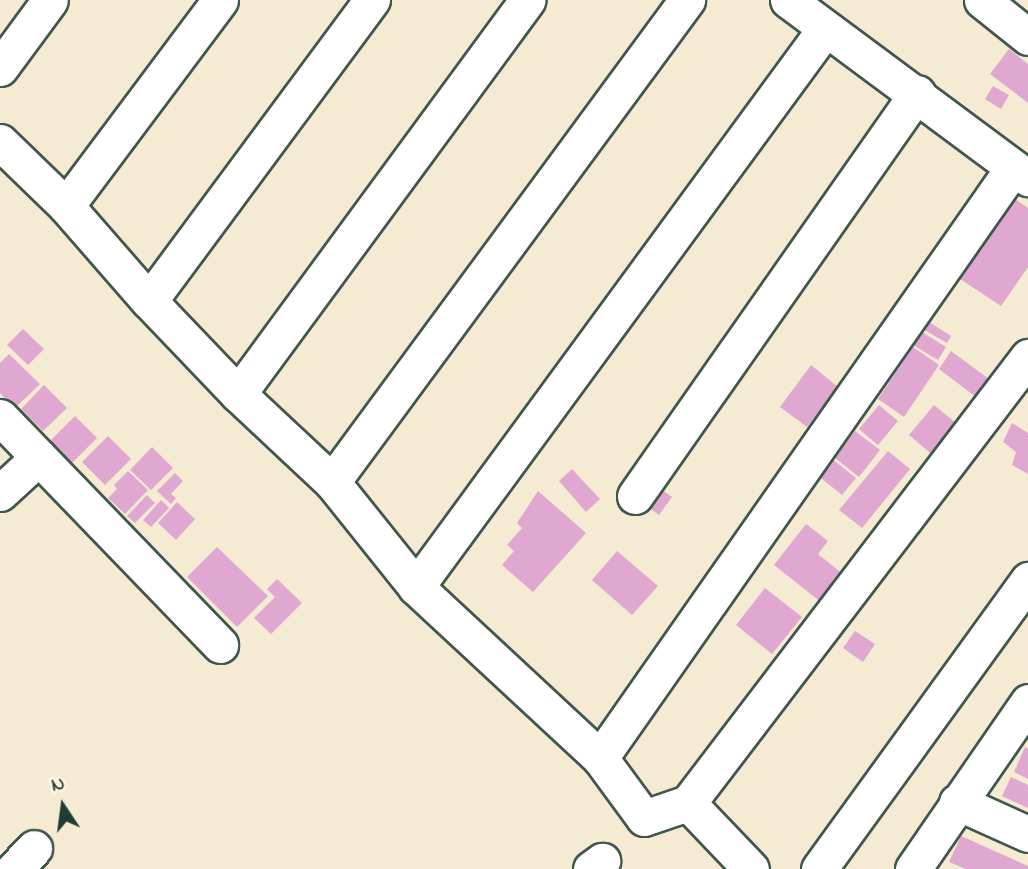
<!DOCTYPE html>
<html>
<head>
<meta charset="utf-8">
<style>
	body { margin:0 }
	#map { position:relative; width:1028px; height:869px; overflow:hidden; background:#f5ebd3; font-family:"Indie Flower",sans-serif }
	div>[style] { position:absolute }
	.building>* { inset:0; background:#e0a7d0 }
	.roads { filter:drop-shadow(2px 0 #3f574c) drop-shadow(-2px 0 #3f574c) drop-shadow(0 2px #3f574c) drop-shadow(0 -2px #3f574c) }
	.minor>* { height:35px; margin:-17.5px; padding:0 17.5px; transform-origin:17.5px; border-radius:17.5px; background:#fff }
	span { translate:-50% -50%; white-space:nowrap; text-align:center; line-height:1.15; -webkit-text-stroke:5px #fcf5e5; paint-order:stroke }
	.north { position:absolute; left:28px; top:771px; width:70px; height:70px; -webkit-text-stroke:5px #fcf5e5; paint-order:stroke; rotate:347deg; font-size:19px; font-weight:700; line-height:28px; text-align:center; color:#1f3d34 }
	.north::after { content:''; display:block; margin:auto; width:24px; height:32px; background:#1f3d34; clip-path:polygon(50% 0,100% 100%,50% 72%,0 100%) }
</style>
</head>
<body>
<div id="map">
	<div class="building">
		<i style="clip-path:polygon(1009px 49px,1028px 64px,1028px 103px,990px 74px)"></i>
		<i style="clip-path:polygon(993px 86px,1009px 95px,1001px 109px,985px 99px)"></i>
		<i style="clip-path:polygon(1012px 197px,1028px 208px,1028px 267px,1001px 306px,957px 277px)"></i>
		<i style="clip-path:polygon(926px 320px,951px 336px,947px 343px,921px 328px)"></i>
		<i style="clip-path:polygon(23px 329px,44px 349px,28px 365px,7px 345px)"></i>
		<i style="clip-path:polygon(922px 332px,946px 347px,938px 360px,913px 345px)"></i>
		<i style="clip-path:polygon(913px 347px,939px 365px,904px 417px,878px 399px)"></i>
		<i style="clip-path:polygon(951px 351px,989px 379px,976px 397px,939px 369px)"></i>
		<i style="clip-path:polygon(9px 354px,40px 384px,15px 408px,0 393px,0 363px)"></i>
		<i style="clip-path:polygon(811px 365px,838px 387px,807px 427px,780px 407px)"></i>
		<i style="clip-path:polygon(44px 385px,67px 408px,43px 431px,21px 409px)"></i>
		<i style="clip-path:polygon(879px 405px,898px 421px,878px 445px,859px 429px)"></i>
		<i style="clip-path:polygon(934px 405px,962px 428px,936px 458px,909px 435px)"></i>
		<i style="clip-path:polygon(75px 416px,97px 438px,70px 465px,48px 443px)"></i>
		<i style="clip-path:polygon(1012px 423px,1028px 433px,1028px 474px,1012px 465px,1016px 452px,1003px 442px)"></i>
		<i style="clip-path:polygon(855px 431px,880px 450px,859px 477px,835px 458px)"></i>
		<i style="clip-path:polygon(108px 436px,131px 459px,105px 485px,82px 462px)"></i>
		<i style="clip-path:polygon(152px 447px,173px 468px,151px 490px,130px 470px)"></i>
		<i style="clip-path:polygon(888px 451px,910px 469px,862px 528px,839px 510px)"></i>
		<i style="clip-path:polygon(831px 458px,856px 478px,842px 495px,817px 475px)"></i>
		<i style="clip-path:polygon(572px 469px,600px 499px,586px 512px,559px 481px)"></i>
		<i style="clip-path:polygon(128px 471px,148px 490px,125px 514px,108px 498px,117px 489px,114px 485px)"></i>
		<i style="clip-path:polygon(175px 473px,183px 481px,171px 494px,176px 498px,171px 504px,157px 491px)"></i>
		<i style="clip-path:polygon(661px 489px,672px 497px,659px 515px,648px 507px)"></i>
		<i style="clip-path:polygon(538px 491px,586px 533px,533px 592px,502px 565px,514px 551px,507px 545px,522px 528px,517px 523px)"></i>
		<i style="clip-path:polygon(147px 495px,155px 503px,135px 523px,127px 516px)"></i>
		<i style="clip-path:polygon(161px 500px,169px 508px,151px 527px,143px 520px)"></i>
		<i style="clip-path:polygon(177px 502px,195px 519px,176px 540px,158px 523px)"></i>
		<i style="clip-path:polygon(806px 524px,828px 541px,818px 554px,849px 579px,826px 606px,774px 565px)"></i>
		<i style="clip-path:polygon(217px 547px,268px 596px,237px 627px,187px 577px)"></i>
		<i style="clip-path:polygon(617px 551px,658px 586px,632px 615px,592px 580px)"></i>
		<i style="clip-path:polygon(277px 579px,302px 603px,271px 634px,254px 618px,275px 597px,267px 589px)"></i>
		<i style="clip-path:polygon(765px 588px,802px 617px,772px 654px,736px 625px)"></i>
		<i style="clip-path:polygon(855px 631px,875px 644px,863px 662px,843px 648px)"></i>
		<i style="clip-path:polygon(1025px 747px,1028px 749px,1028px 779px,1014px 772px)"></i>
		<i style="clip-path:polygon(1011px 777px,1028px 785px,1028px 808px,1002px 796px)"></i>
		<i style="clip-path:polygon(961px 836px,1028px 866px,1028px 869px,966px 869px,949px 862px)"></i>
	</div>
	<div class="roads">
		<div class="minor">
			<i style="left:788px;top:0;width:299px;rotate:36.6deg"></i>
			<i style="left:982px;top:0;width:59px;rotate:38.8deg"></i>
			<i style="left:0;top:68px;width:84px;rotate:-53.7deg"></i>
			<i style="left:0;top:142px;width:92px;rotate:44.1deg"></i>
			<i style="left:66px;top:206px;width:126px;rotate:48.9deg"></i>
			<i style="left:149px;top:301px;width:129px;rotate:46.3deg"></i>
			<i style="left:238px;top:394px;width:129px;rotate:43.1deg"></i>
			<i style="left:332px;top:482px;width:134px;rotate:51.3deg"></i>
			<i style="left:416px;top:587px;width:251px;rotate:42.9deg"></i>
			<i style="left:600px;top:758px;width:74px;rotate:53.7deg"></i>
			<i style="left:644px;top:818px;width:46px;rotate:-18.8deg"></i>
			<i style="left:688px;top:803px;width:91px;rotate:46.3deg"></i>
			<i style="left:66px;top:206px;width:257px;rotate:-53.2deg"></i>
			<i style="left:149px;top:301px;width:375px;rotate:-53.5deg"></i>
			<i style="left:238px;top:394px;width:489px;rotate:-53.7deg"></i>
			<i style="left:0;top:417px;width:317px;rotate:46deg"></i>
			<i style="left:332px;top:482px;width:599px;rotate:-53.63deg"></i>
			<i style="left:0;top:493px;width:53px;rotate:-42.7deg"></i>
			<i style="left:635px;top:496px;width:492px;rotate:-55deg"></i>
			<i style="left:416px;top:587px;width:692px;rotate:-53.76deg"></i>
			<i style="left:600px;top:758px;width:720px;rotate:-55.01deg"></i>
			<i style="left:957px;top:802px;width:78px;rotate:24.3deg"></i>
			<i style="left:688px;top:803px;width:561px;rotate:-52.68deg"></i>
			<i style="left:14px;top:869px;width:29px;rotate:-46deg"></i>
			<i style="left:591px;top:869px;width:14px;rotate:-36deg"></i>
			<i style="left:819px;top:869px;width:357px;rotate:-54.1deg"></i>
			<i style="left:913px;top:869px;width:203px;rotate:-55.4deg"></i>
		</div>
	</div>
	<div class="north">N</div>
</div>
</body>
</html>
